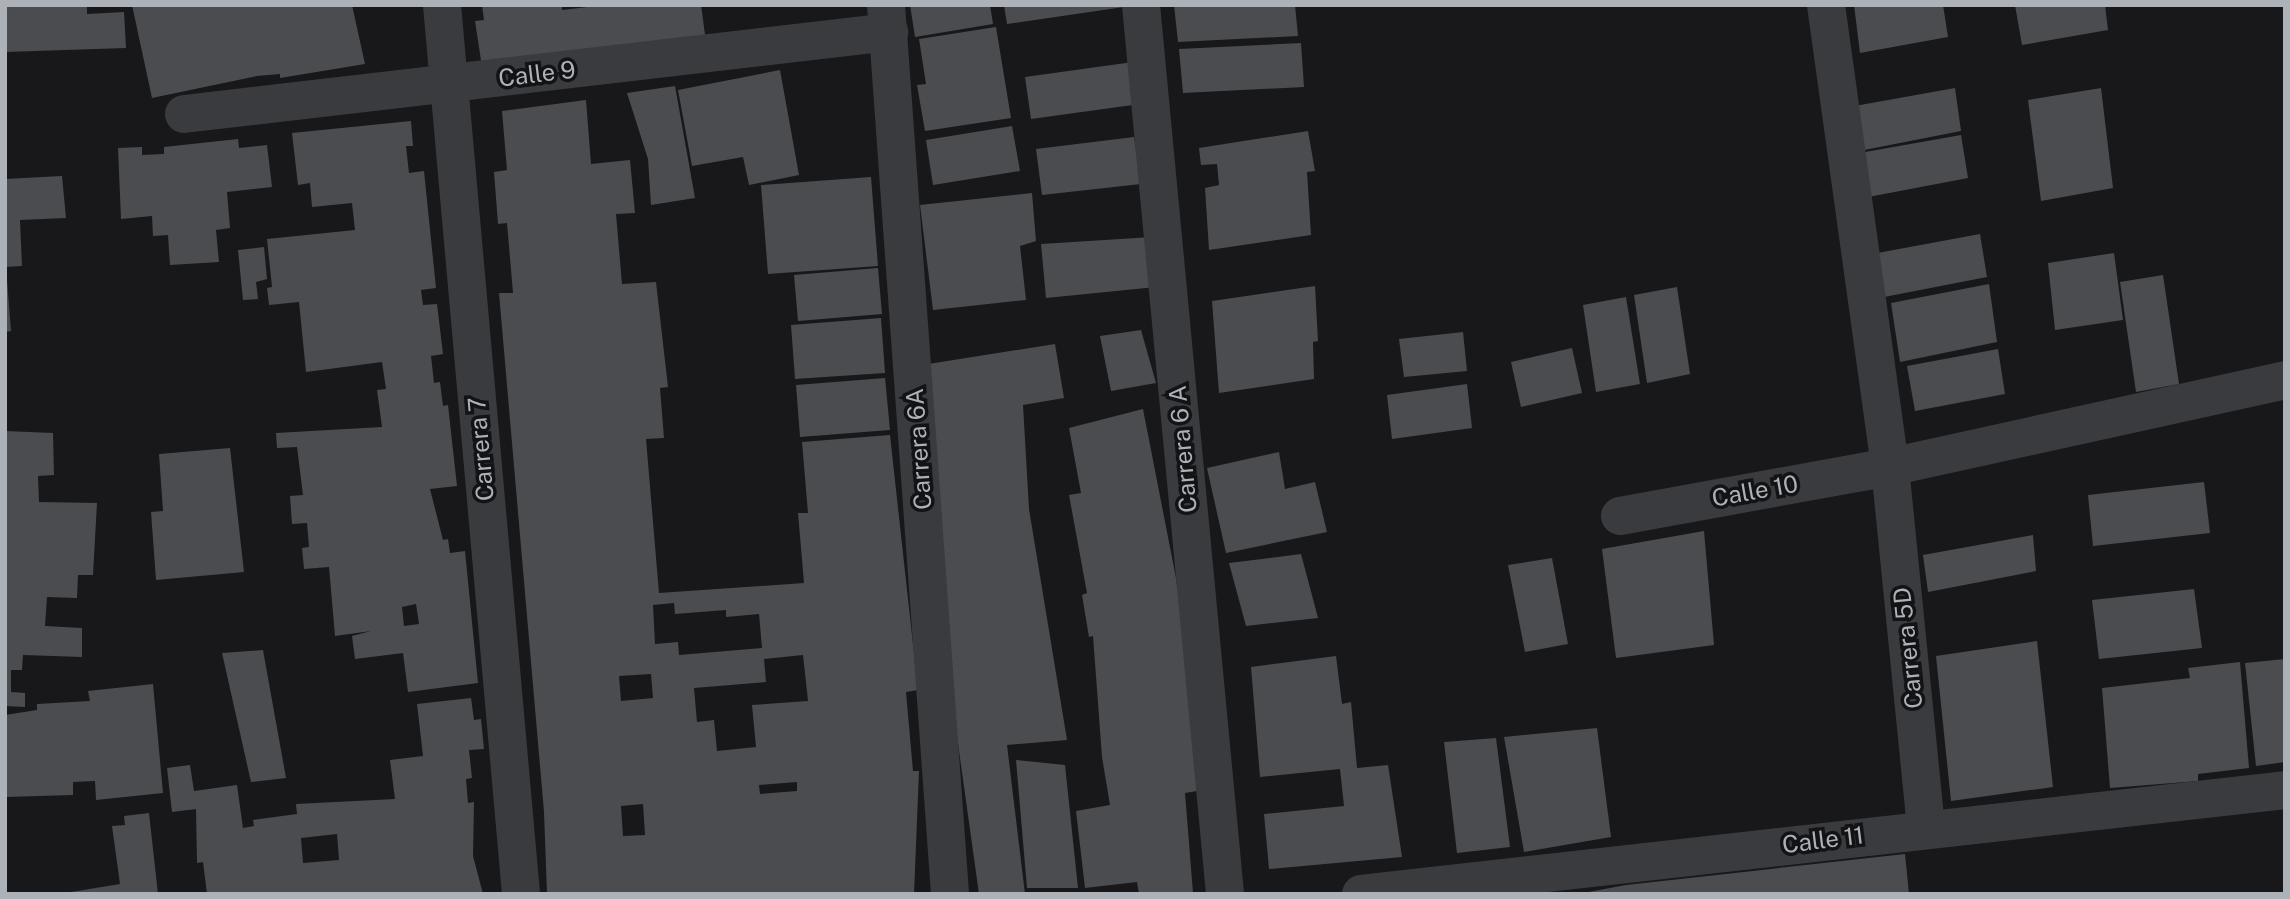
<!DOCTYPE html>
<html>
<head>
<meta charset="utf-8">
<style>
	body { margin:0 }
	#map { position:relative; width:2290px; height:899px; overflow:hidden; background:#18181a; font-family:"Public Sans",sans-serif }
	div>[style] { position:absolute }
	.building>* { inset:0; background:#4a4c4f }
	.street>* { height:38px; margin:-19px; padding:0 19px; transform-origin:19px; border-radius:19px; background:#3a3b3e }
	span { translate:-50% -50%; white-space:nowrap; text-align:center; line-height:1.15; -webkit-text-stroke:7px #131315; paint-order:stroke }
	.street-label { font-size:24px; color:#acb2b8 }
	.frame { position:absolute; inset:0; border:7px solid #acb2b8; pointer-events:none }
</style>
</head>
<body>
<div id="map">
	<div class="building">
		<i style="clip-path:polygon(5px 5px,87px 5px,87px 14px,124px 12px,126px 48px,5px 52px)"></i>
		<i style="clip-path:polygon(132px 5px,352px 5px,365px 64px,280px 78px,280px 74px,257px 76px,152px 98px)"></i>
		<i style="clip-path:polygon(482px 5px,562px 5px,562px 10px,604px 5px,701px 5px,706px 42px,482px 67px,475px 21px,484px 20px)"></i>
		<i style="clip-path:polygon(910px 5px,990px 5px,993px 24px,915px 37px)"></i>
		<i style="clip-path:polygon(1004px 5px,1124px 5px,1124px 7px,1007px 24px)"></i>
		<i style="clip-path:polygon(1174px 5px,1295px 5px,1298px 36px,1178px 42px)"></i>
		<i style="clip-path:polygon(1854px 5px,1943px 5px,1948px 37px,1860px 53px)"></i>
		<i style="clip-path:polygon(2015px 5px,2105px 5px,2108px 30px,2022px 45px)"></i>
		<i style="clip-path:polygon(996px 27px,1011px 118px,925px 131px,917px 85px,926px 84px,919px 39px)"></i>
		<i style="clip-path:polygon(1301px 43px,1304px 87px,1183px 93px,1179px 49px)"></i>
		<i style="clip-path:polygon(1133px 62px,1140px 104px,1031px 119px,1025px 77px)"></i>
		<i style="clip-path:polygon(780px 70px,799px 175px,749px 185px,743px 157px,692px 166px,678px 90px)"></i>
		<i style="clip-path:polygon(675px 86px,695px 198px,651px 205px,648px 159px,627px 93px)"></i>
		<i style="clip-path:polygon(1955px 88px,1961px 131px,1854px 152px,1849px 107px)"></i>
		<i style="clip-path:polygon(2101px 88px,2113px 188px,2041px 201px,2028px 100px)"></i>
		<i style="clip-path:polygon(evenodd,586px 100px,591px 164px,630px 160px,635px 213px,616px 214px,622px 284px,656px 282px,668px 387px,660px 388px,664px 438px,646px 439px,659px 593px,804px 583px,798px 513px,808px 513px,802px 442px,890px 435px,918px 690px,906px 692px,913px 771px,919px 771px,914px 894px,547px 894px,544px 812px,499px 293px,513px 293px,507px 223px,498px 224px,494px 172px,507px 170px,502px 111px,586px 100px,674px 603px,675px 614px,726px 610px,726px 617px,759px 614px,762px 648px,679px 655px,678px 642px,655px 644px,653px 605px,674px 603px,586px 100px,803px 655px,808px 701px,752px 705px,756px 747px,717px 751px,714px 720px,697px 722px,694px 688px,766px 682px,764px 659px,803px 655px,586px 100px,651px 674px,653px 698px,621px 701px,619px 676px,651px 674px,586px 100px,797px 782px,797px 791px,760px 794px,759px 785px,797px 782px,586px 100px,643px 804px,645px 835px,623px 836px,621px 806px,643px 804px)"></i>
		<i style="clip-path:polygon(evenodd,411px 121px,413px 146px,406px 146px,409px 173px,424px 171px,436px 288px,421px 290px,423px 305px,437px 304px,443px 354px,431px 356px,434px 383px,440px 382px,443px 406px,448px 405px,457px 486px,430px 489px,443px 540px,448px 539px,450px 553px,465px 551px,478px 683px,408px 692px,403px 653px,355px 659px,352px 636px,371px 631px,335px 636px,329px 567px,304px 569px,302px 548px,309px 547px,307px 523px,292px 524px,290px 496px,303px 495px,297px 447px,277px 448px,276px 433px,382px 427px,377px 390px,386px 389px,382px 362px,306px 372px,299px 302px,269px 305px,267px 288px,272px 287px,267px 239px,355px 230px,352px 203px,312px 207px,310px 183px,298px 185px,292px 133px,411px 121px,416px 604px,419px 624px,404px 626px,402px 607px,416px 604px)"></i>
		<i style="clip-path:polygon(1012px 126px,1020px 171px,933px 185px,926px 140px)"></i>
		<i style="clip-path:polygon(1308px 131px,1315px 171px,1307px 172px,1311px 235px,1209px 250px,1205px 188px,1219px 185px,1217px 164px,1201px 165px,1199px 148px)"></i>
		<i style="clip-path:polygon(1961px 135px,1968px 178px,1863px 198px,1854px 154px)"></i>
		<i style="clip-path:polygon(1134px 137px,1141px 184px,1042px 195px,1036px 149px)"></i>
		<i style="clip-path:polygon(238px 139px,239px 148px,267px 145px,272px 187px,227px 192px,230px 228px,216px 230px,219px 262px,170px 265px,168px 235px,153px 236px,152px 216px,121px 219px,118px 148px,142px 147px,142px 155px,164px 154px,164px 147px)"></i>
		<i style="clip-path:polygon(62px 176px,66px 218px,20px 220px,22px 266px,5px 267px,5px 179px)"></i>
		<i style="clip-path:polygon(871px 177px,878px 266px,768px 274px,761px 185px)"></i>
		<i style="clip-path:polygon(1032px 193px,1036px 241px,1020px 246px,1026px 300px,933px 310px,920px 205px)"></i>
		<i style="clip-path:polygon(1980px 234px,1987px 277px,1879px 298px,1872px 254px)"></i>
		<i style="clip-path:polygon(1152px 237px,1156px 287px,1046px 298px,1041px 244px)"></i>
		<i style="clip-path:polygon(264px 247px,267px 279px,256px 282px,258px 299px,243px 300px,238px 250px)"></i>
		<i style="clip-path:polygon(2114px 253px,2123px 320px,2055px 330px,2048px 263px)"></i>
		<i style="clip-path:polygon(878px 268px,882px 314px,798px 321px,794px 275px)"></i>
		<i style="clip-path:polygon(2163px 275px,2179px 384px,2136px 392px,2120px 282px)"></i>
		<i style="clip-path:polygon(5px 280px,7px 280px,11px 331px,5px 332px)"></i>
		<i style="clip-path:polygon(1989px 284px,1997px 342px,1900px 362px,1891px 303px)"></i>
		<i style="clip-path:polygon(1315px 286px,1318px 341px,1313px 342px,1314px 379px,1219px 393px,1212px 301px)"></i>
		<i style="clip-path:polygon(1677px 287px,1690px 374px,1647px 383px,1634px 295px)"></i>
		<i style="clip-path:polygon(1626px 297px,1640px 384px,1596px 392px,1583px 305px)"></i>
		<i style="clip-path:polygon(881px 318px,885px 373px,795px 379px,791px 325px)"></i>
		<i style="clip-path:polygon(1141px 330px,1156px 383px,1111px 391px,1100px 336px)"></i>
		<i style="clip-path:polygon(1463px 332px,1467px 371px,1404px 377px,1399px 339px)"></i>
		<i style="clip-path:polygon(1055px 344px,1064px 398px,1023px 405px,1029px 509px,1067px 740px,1007px 745px,1025px 894px,979px 894px,954px 715px,922px 365px)"></i>
		<i style="clip-path:polygon(1572px 348px,1582px 393px,1521px 407px,1511px 362px)"></i>
		<i style="clip-path:polygon(1998px 349px,2005px 394px,1915px 411px,1907px 366px)"></i>
		<i style="clip-path:polygon(885px 378px,890px 430px,800px 437px,796px 385px)"></i>
		<i style="clip-path:polygon(1467px 384px,1472px 428px,1392px 439px,1387px 395px)"></i>
		<i style="clip-path:polygon(1143px 409px,1176px 578px,1203px 790px,1185px 793px,1193px 893px,1185px 894px,1139px 894px,1137px 882px,1085px 888px,1076px 811px,1110px 805px,1102px 757px,1093px 636px,1089px 637px,1082px 595px,1087px 593px,1069px 495px,1081px 493px,1069px 428px)"></i>
		<i style="clip-path:polygon(5px 431px,53px 433px,54px 475px,38px 476px,39px 502px,97px 503px,93px 575px,78px 575px,77px 598px,47px 597px,45px 626px,82px 628px,82px 657px,23px 655px,22px 670px,11px 670px,11px 692px,25px 693px,25px 707px,5px 706px)"></i>
		<i style="clip-path:polygon(230px 448px,244px 572px,156px 580px,151px 512px,163px 511px,159px 454px)"></i>
		<i style="clip-path:polygon(1279px 452px,1285px 489px,1315px 482px,1327px 532px,1226px 553px,1207px 468px)"></i>
		<i style="clip-path:polygon(2204px 482px,2210px 533px,2093px 546px,2088px 495px)"></i>
		<i style="clip-path:polygon(1704px 531px,1714px 645px,1616px 658px,1602px 549px)"></i>
		<i style="clip-path:polygon(2033px 535px,2036px 571px,1928px 592px,1923px 555px)"></i>
		<i style="clip-path:polygon(1301px 554px,1318px 618px,1246px 626px,1229px 563px)"></i>
		<i style="clip-path:polygon(1552px 558px,1568px 644px,1525px 652px,1508px 565px)"></i>
		<i style="clip-path:polygon(2194px 589px,2202px 648px,2099px 659px,2092px 600px)"></i>
		<i style="clip-path:polygon(2037px 641px,2053px 787px,1951px 801px,1936px 656px)"></i>
		<i style="clip-path:polygon(263px 650px,286px 778px,251px 782px,222px 653px)"></i>
		<i style="clip-path:polygon(1336px 656px,1342px 704px,1351px 702px,1357px 768px,1388px 765px,1402px 857px,1269px 869px,1264px 814px,1344px 806px,1340px 769px,1260px 777px,1251px 667px)"></i>
		<i style="clip-path:polygon(2285px 659px,2285px 762px,2256px 766px,2245px 663px)"></i>
		<i style="clip-path:polygon(2240px 662px,2249px 768px,2198px 774px,2198px 781px,2110px 788px,2102px 688px,2190px 678px,2188px 668px)"></i>
		<i style="clip-path:polygon(153px 684px,163px 793px,96px 800px,95px 781px,73px 782px,73px 795px,5px 797px,5px 715px,37px 710px,37px 704px,90px 701px,88px 691px)"></i>
		<i style="clip-path:polygon(evenodd,471px 698px,474px 720px,481px 719px,484px 749px,469px 750px,472px 778px,466px 779px,468px 803px,474px 802px,473px 856px,483px 894px,207px 894px,203px 862px,197px 863px,196px 809px,172px 812px,167px 768px,190px 765px,194px 791px,237px 785px,243px 828px,254px 826px,253px 820px,297px 814px,296px 804px,395px 799px,390px 760px,423px 756px,417px 704px,471px 698px,337px 834px,339px 860px,303px 863px,301px 838px,337px 834px)"></i>
		<i style="clip-path:polygon(1597px 728px,1611px 837px,1524px 852px,1504px 737px)"></i>
		<i style="clip-path:polygon(1496px 738px,1510px 847px,1457px 853px,1444px 742px)"></i>
		<i style="clip-path:polygon(1016px 760px,1065px 765px,1078px 888px,1027px 888px)"></i>
		<i style="clip-path:polygon(149px 813px,158px 894px,59px 894px,120px 884px,112px 826px,125px 825px,124px 816px)"></i>
		<i style="clip-path:polygon(1905px 854px,1909px 894px,1578px 894px,1626px 885px)"></i>
	</div>
	<div class="street">
		<i style="left:442px;top:5px;width:893px;rotate:84.92deg"></i>
		<i style="left:886px;top:5px;width:891px;rotate:85.88deg"></i>
		<i style="left:1141px;top:5px;width:893px;rotate:84.6deg"></i>
		<i style="left:1826px;top:5px;width:466px;rotate:82.1deg"></i>
		<i style="left:1890px;top:467px;width:363px;rotate:84.3deg"></i>
		<i style="left:184px;top:114px;width:710px;rotate:-6.63deg"></i>
		<i style="left:1620px;top:516px;width:274px;rotate:-10.3deg"></i>
		<i style="left:1890px;top:467px;width:404px;rotate:-12.4deg"></i>
		<i style="left:1361px;top:894px;width:930px;rotate:-6.42deg"></i>
	</div>
	<div class="street-label">
		<span style="left:537px;top:74px;rotate:-7deg">Calle 9</span>
		<span style="left:481px;top:449px;rotate:-95deg">Carrera 7</span>
		<span style="left:919px;top:449px;rotate:-94deg">Carrera 6A</span>
		<span style="left:1183px;top:449px;rotate:-95deg">Carrera 6 A</span>
		<span style="left:1755px;top:491px;rotate:-10deg">Calle 10</span>
		<span style="left:1908px;top:648px;rotate:-96deg">Carrera 5D</span>
		<span style="left:1823px;top:840px;rotate:-7deg">Calle 11</span>
	</div>
	<div class="frame"></div>
</div>
</body>
</html>
